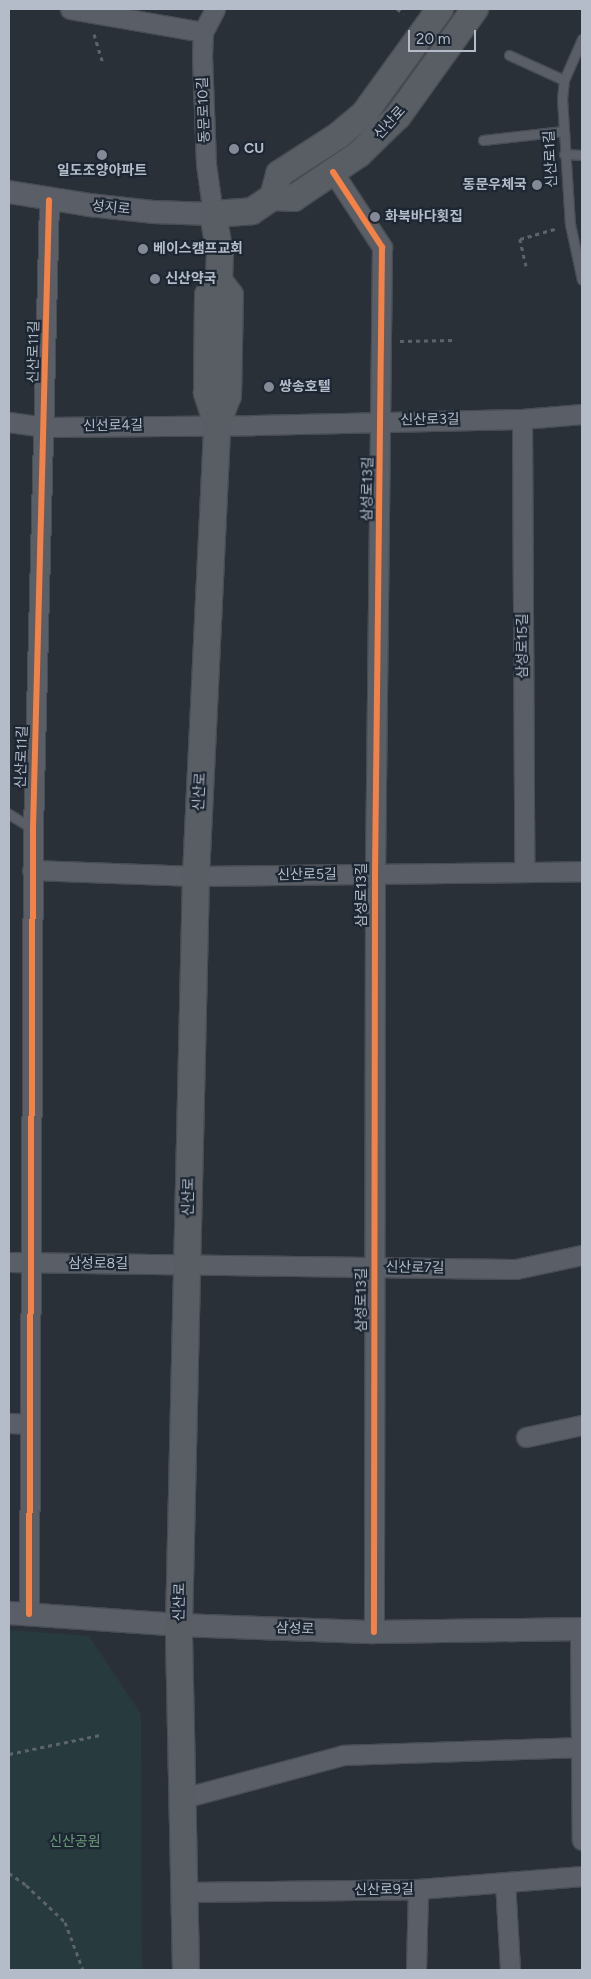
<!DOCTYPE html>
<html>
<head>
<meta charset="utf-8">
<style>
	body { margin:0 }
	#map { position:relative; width:591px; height:1979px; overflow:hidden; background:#2a3038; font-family:Figtree,"Noto Sans KR",sans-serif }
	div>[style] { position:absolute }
	.green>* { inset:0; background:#273a3e }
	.path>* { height:3px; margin-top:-1.5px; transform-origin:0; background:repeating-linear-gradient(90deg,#5d636a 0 4px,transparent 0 8px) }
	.roads { filter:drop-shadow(1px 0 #484c53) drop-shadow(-1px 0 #484c53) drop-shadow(0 1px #484c53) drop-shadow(0 -1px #484c53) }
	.service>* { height:9px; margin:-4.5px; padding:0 4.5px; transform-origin:4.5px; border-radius:4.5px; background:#5a5e66 }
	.minor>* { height:19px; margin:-9.5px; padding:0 9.5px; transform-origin:9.5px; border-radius:9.5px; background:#5a5e66 }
	.tertiary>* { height:22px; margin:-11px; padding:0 11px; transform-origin:11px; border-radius:11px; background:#5a5e66 }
	.secondary>* { height:26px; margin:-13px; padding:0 13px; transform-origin:13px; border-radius:13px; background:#595d64 }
	.cycleway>* { height:6px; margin:-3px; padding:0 3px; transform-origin:3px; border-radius:3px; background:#f48246 }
	.dots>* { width:14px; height:14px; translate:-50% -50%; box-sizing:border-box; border:2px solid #1d2633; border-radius:50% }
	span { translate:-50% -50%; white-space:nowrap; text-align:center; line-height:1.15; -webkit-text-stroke:4.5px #1d2633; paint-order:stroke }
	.street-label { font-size:14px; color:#b4bcc9 }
	.poi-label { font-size:14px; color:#b4bcc9; font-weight:700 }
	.left { translate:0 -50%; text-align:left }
	.right { translate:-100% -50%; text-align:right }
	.park-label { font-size:14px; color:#6b9a76 }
	.frame { position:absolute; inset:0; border:10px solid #b4bcc9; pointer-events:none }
	.scale { position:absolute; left:408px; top:30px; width:68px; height:22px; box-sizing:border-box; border:2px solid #b4bcc9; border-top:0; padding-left:6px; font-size:15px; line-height:18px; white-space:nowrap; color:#b4bcc9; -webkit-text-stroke:4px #1d2633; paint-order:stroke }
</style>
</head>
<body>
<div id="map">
	<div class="green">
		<i style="clip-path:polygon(9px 1630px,89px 1636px,141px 1714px,142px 1970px,9px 1970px)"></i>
	</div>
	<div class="path">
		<i style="left:397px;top:9px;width:8px;rotate:30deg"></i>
		<i style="left:94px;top:34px;width:28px;rotate:73deg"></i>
		<i style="left:526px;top:266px;width:28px;rotate:-103deg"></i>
		<i style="left:520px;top:239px;width:37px;rotate:-16deg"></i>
		<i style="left:400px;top:341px;width:55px;rotate:-1deg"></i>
		<i style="left:9px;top:1754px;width:93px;rotate:-11.8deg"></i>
		<i style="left:9px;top:1873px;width:21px;rotate:35deg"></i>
		<i style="left:26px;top:1885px;width:54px;rotate:43.5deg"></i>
		<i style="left:65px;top:1922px;width:51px;rotate:69.4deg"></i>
	</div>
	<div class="roads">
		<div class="service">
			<i style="left:582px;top:39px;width:45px;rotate:113.7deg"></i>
			<i style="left:564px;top:80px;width:18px;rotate:96deg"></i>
			<i style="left:562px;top:98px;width:126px;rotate:86.4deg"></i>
			<i style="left:570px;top:224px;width:57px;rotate:77.9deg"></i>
			<i style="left:509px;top:55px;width:60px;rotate:24.4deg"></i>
			<i style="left:483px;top:140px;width:81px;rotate:-6.4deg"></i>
			<i style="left:564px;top:154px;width:18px;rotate:3deg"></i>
			<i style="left:9px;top:814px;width:28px;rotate:32deg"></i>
		</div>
		<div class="minor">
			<i style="left:70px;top:9px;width:135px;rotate:9.8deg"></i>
			<i style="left:333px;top:172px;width:90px;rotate:56.8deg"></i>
			<i style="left:382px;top:247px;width:627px;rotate:90.64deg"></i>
			<i style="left:375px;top:874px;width:758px;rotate:90.08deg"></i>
			<i style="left:213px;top:214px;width:50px;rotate:-98deg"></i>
			<i style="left:206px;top:164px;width:107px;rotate:-92.1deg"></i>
			<i style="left:202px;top:57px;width:25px;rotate:-88deg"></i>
			<i style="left:203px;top:32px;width:26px;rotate:-62deg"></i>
			<i style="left:522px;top:419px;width:453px;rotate:89.7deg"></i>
			<i style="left:9px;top:422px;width:36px;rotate:8deg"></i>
			<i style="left:45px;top:427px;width:209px;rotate:-0.5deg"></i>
			<i style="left:254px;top:425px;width:268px;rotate:-1.3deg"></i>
			<i style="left:522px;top:419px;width:60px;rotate:-4.8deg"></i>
			<i style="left:32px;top:870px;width:164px;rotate:2.1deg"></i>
			<i style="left:196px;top:876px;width:386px;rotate:-0.7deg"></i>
			<i style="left:9px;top:1262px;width:507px;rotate:0.79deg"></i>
			<i style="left:516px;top:1269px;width:67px;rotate:-12deg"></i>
			<i style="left:9px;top:1423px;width:21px;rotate:3deg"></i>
			<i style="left:526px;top:1437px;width:57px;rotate:-12.1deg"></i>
			<i style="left:29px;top:1614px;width:785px;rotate:-89.71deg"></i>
			<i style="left:33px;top:829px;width:629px;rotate:-88.54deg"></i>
			<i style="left:580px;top:1629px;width:211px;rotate:89.5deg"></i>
			<i style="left:183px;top:1798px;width:166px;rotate:-15deg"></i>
			<i style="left:343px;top:1755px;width:238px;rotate:-1.9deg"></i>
			<i style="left:505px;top:1882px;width:88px;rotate:86.7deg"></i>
			<i style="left:185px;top:1892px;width:233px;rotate:-0.7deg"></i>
			<i style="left:418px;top:1889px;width:165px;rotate:-4.5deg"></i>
			<i style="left:416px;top:1970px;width:81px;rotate:-88.6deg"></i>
		</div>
		<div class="tertiary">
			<i style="left:9px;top:192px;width:81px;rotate:9.2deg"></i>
			<i style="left:89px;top:205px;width:64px;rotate:6.2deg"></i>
			<i style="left:153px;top:212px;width:60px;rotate:1.9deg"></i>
			<i style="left:9px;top:1613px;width:170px;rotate:4deg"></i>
			<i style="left:179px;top:1625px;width:195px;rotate:2.1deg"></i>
			<i style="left:374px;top:1632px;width:208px;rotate:-0.8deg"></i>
		</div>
		<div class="secondary">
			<i style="left:273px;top:197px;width:24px;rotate:-75deg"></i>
			<i style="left:279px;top:174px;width:72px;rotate:-33deg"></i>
			<i style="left:339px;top:135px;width:33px;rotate:-40deg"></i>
			<i style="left:364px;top:114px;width:130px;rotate:-54.1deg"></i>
			<i style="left:217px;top:424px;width:33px;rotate:-108deg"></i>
			<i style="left:207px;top:393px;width:98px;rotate:-89.4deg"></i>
			<i style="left:208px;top:295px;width:18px;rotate:-52deg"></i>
			<i style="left:219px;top:281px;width:27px;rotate:-88deg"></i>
			<i style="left:220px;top:254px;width:41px;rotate:-99.9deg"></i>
			<i style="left:213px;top:214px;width:39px;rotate:-4deg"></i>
			<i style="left:252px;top:211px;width:25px;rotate:-34deg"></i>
			<i style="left:273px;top:197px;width:21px;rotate:3deg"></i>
			<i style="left:294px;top:198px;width:78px;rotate:-34.1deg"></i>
			<i style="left:359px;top:154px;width:54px;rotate:-44.3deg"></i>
			<i style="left:398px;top:116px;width:132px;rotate:-54.3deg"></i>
			<i style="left:186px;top:1970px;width:345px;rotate:-91.2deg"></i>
			<i style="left:179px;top:1625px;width:749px;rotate:-88.7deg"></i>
			<i style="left:196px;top:876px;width:452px;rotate:-87.3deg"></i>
			<i style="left:217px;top:424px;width:30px;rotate:-69deg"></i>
			<i style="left:228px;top:396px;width:101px;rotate:-88.9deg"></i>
			<i style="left:230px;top:295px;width:18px;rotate:-128deg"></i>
		</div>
	</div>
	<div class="cycleway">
		<i style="left:333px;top:172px;width:90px;rotate:56.8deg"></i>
		<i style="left:382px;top:247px;width:627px;rotate:90.64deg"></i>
		<i style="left:375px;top:874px;width:758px;rotate:90.08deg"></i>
		<i style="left:29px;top:1614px;width:785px;rotate:-89.71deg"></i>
		<i style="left:33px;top:829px;width:629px;rotate:-88.54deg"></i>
	</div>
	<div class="dots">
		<i style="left:234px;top:149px;background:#848b96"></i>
		<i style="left:102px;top:155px;background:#848b96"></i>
		<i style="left:537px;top:185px;background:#848b96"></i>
		<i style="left:375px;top:217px;background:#848b96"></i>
		<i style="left:143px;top:249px;background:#848b96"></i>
		<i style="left:155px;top:279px;background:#848b96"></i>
		<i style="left:269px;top:387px;background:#848b96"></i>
	</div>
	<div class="street-label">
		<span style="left:204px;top:110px;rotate:-92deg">동문로10길</span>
		<span style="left:390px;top:123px;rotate:-48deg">신산로</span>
		<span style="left:551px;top:159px;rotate:-93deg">신산로1길</span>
		<span style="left:111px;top:208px;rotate:6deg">성지로</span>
		<span style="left:34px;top:352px;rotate:-89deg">신산로11길</span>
		<span style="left:430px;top:420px;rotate:-1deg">신산로3길</span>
		<span style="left:113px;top:426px;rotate:-1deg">신선로4길</span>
		<span style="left:368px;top:489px;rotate:-89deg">삼성로13길</span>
		<span style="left:523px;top:646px;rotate:-90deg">삼성로15길</span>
		<span style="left:22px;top:757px;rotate:-88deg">신산로11길</span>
		<span style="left:200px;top:792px;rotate:-87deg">신산로</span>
		<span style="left:307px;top:875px;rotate:-1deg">신산로5길</span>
		<span style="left:362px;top:895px;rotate:-90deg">삼성로13길</span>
		<span style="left:189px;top:1197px;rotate:-89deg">신산로</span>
		<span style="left:98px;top:1264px">삼성로8길</span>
		<span style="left:415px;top:1268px;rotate:1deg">신산로7길</span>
		<span style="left:362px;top:1300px;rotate:-90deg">삼성로13길</span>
		<span style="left:180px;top:1602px;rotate:-89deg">신산로</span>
		<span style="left:295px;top:1629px;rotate:2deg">삼성로</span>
		<span style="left:384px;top:1890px;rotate:-1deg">신산로9길</span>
	</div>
	<div class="poi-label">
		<span class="left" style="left:244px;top:149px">CU</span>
		<span style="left:102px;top:171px">일도조양아파트</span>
		<span class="right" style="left:527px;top:185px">동문우체국</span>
		<span class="left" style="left:385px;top:217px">화북바다횟집</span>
		<span class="left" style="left:153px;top:249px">베이스캠프교회</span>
		<span class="left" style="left:165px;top:279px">신산약국</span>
		<span class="left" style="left:279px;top:387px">쌍송호텔</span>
	</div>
	<div class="park-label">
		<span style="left:75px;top:1842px">신산공원</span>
	</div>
	<div class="frame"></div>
	<div class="scale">20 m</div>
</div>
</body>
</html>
